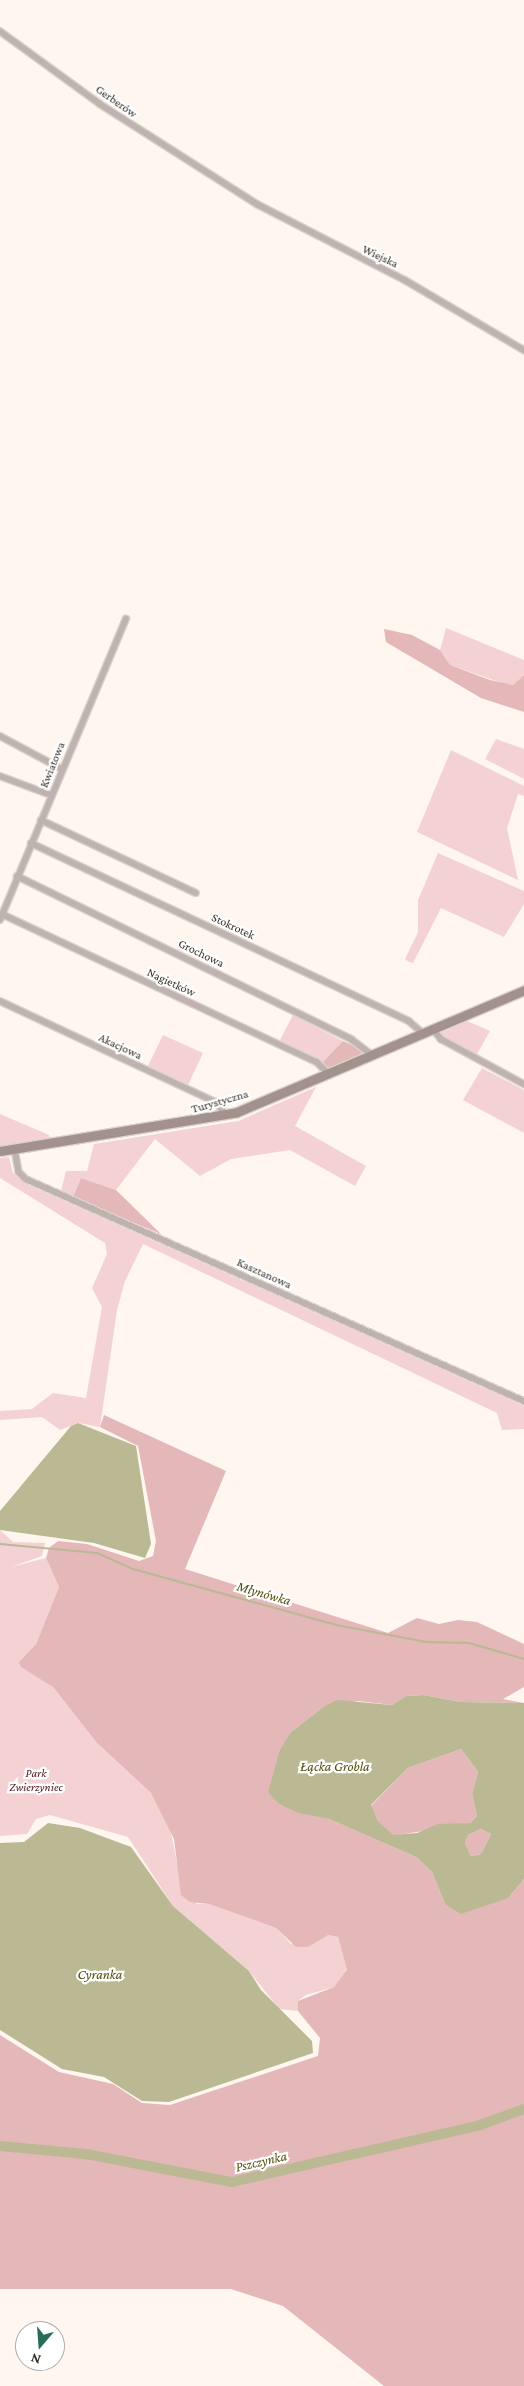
<!DOCTYPE html>
<html>
<head>
<meta charset="utf-8">
<style>
	body { margin:0 }
	#map { position:relative; width:524px; height:2386px; overflow:hidden; background:#fef6ef; font-family:"Crimson Pro",serif }
	div>[style] { position:absolute }
	.green>* { inset:0; background:#f4d2d3 }
	.forest>* { inset:0; background:#e4b7b9 }
	.water>* { inset:0; background:#bab993 }
	.stream>* { height:2px; margin:-1px; padding:0 1px; transform-origin:1px; border-radius:1px; background:#bab993 }
	.river>* { height:10px; margin:-5px; padding:0 5px; transform-origin:5px; border-radius:5px; background:#bab993 }
	.roads { filter:drop-shadow(1px 0 #dad2cb) drop-shadow(-1px 0 #dad2cb) drop-shadow(0 1px #dad2cb) drop-shadow(0 -1px #dad2cb) }
	.street>* { height:5.5px; margin:-2.75px; padding:0 2.75px; transform-origin:2.75px; border-radius:2.75px; background:#beb3af }
	.secondary>* { height:9px; margin:-4.5px; padding:0 4.5px; transform-origin:4.5px; border-radius:4.5px; background:#a2918c }
	span { translate:-50% -50%; white-space:nowrap; text-align:center; line-height:1.15; -webkit-text-stroke:4.5px #fff; paint-order:stroke }
	.street-label { font-size:12px; color:#373029 }
	.park-label { font-size:12px; color:#4a151c; font-style:italic }
	.water-label { font-size:14px; color:#524e0d; font-style:italic }
	.north { position:absolute; left:15px; top:2321px; width:50px; height:50px; box-sizing:border-box; background:#fff; border:1px solid #afaca9; border-radius:50%; rotate:198deg; font-size:14px; font-weight:700; line-height:20px; text-align:center; color:#373029 }
	.north::after { content:''; display:block; margin:auto; width:18px; height:22px; background:#2a6a59; clip-path:polygon(50% 0,100% 100%,50% 72%,0 100%) }
</style>
</head>
<body>
<div id="map">
	<div class="green">
		<i style="clip-path:polygon(446px 628px,524px 660px,524px 675px,513px 685px,505px 684px,450px 665px,440px 650px)"></i>
		<i style="clip-path:polygon(496px 739px,524px 749px,524px 779px,485px 759px)"></i>
		<i style="clip-path:polygon(451px 750px,524px 786px,524px 796px,518px 794px,507px 828px,518px 880px,417px 832px)"></i>
		<i style="clip-path:polygon(438px 853px,524px 891px,524px 904px,504px 937px,441px 908px,413px 963px,409px 962px,405px 959px,418px 932px,418px 900px)"></i>
		<i style="clip-path:polygon(293px 1015px,343px 1041px,323px 1062px,279px 1042px)"></i>
		<i style="clip-path:polygon(467px 1021px,490px 1031px,476px 1056px,438px 1034px)"></i>
		<i style="clip-path:polygon(163px 1035px,203px 1053px,187px 1087px,147px 1068px)"></i>
		<i style="clip-path:polygon(482px 1068px,524px 1090px,524px 1133px,463px 1100px)"></i>
		<i style="clip-path:polygon(316px 1087px,295px 1126px,366px 1166px,355px 1186px,290px 1150px,231px 1159px,200px 1176px,155px 1139px,116px 1190px,81px 1178px,73px 1197px,61px 1191px,66px 1171px,87px 1171px,94px 1144px,238px 1121px)"></i>
		<i style="clip-path:polygon(0 1114px,49px 1135px,50px 1142px,0 1147px)"></i>
		<i style="clip-path:polygon(9px 1157px,13px 1173px,24px 1183px,524px 1406px,524px 1429px,502px 1430px,497px 1413px,143px 1244px,125px 1281px,117px 1310px,100px 1427px,78px 1423px,60px 1430px,42px 1417px,0 1420px,0 1411px,32px 1409px,53px 1393px,86px 1398px,102px 1307px,92px 1288px,107px 1254px,105px 1243px,0 1178px,0 1158px)"></i>
		<i style="clip-path:polygon(0 1530px,13px 1542px,45px 1543px,42px 1556px,11px 1567px,46px 1558px,59px 1587px,36px 1644px,19px 1662px,53px 1687px,101px 1747px,151px 1793px,170px 1828px,177px 1863px,197px 1904px,209px 1904px,276px 1928px,291px 1944px,328px 1935px,338px 1937px,347px 1970px,342px 1980px,334px 1987px,306px 1995px,298px 2001px,298px 2011px,279px 2009px,249px 1971px,173px 1906px,128px 1837px,50px 1815px,36px 1819px,27px 1834px,0 1836px)"></i>
	</div>
	<div class="forest">
		<i style="clip-path:polygon(384px 629px,412px 635px,440px 650px,450px 665px,490px 680px,513px 685px,524px 675px,524px 712px,481px 698px,386px 642px)"></i>
		<i style="clip-path:polygon(343px 1041px,367px 1052px,328px 1069px,323px 1062px)"></i>
		<i style="clip-path:polygon(81px 1178px,116px 1190px,161px 1234px,73px 1197px)"></i>
		<i style="clip-path:polygon(104px 1415px,226px 1471px,185px 1569px,388px 1633px,417px 1618px,439px 1624px,458px 1620px,477px 1622px,524px 1644px,524px 1687px,503px 1699px,524px 1703px,461px 1702px,423px 1695px,406px 1696px,392px 1705px,358px 1701px,323px 1707px,291px 1732px,279px 1804px,329px 1819px,416px 1857px,432px 1872px,445px 1904px,508px 1898px,524px 1879px,524px 2386px,384px 2386px,283px 2306px,231px 2289px,0 2289px,0 2035px,59px 2072px,113px 2084px,142px 2103px,170px 2105px,318px 2056px,320px 2038px,298px 2011px,298px 2001px,334px 1987px,347px 1970px,338px 1937px,328px 1935px,308px 1947px,296px 1947px,276px 1928px,209px 1904px,190px 1902px,181px 1895px,174px 1839px,151px 1793px,98px 1744px,53px 1687px,21px 1667px,19px 1662px,36px 1644px,59px 1587px,46px 1558px,49px 1548px,58px 1541px,87px 1544px,139px 1561px,153px 1556px,156px 1541px,138px 1446px,100px 1427px)"></i>
		<i style="clip-path:polygon(461px 1749px,478px 1772px,472px 1794px,477px 1816px,470px 1823px,393px 1836px,378px 1821px,371px 1806px,408px 1768px)"></i>
		<i style="clip-path:polygon(481px 1829px,491px 1834px,481px 1854px,471px 1856px,465px 1843px,468px 1835px)"></i>
	</div>
	<div class="water">
		<i style="clip-path:polygon(78px 1423px,136px 1446px,151px 1544px,145px 1558px,94px 1543px,0 1530px,0 1511px,71px 1426px)"></i>
		<i style="clip-path:polygon(evenodd,423px 1695px,461px 1702px,524px 1703px,524px 1879px,508px 1898px,461px 1914px,445px 1904px,432px 1872px,416px 1857px,329px 1819px,299px 1813px,279px 1804px,268px 1792px,280px 1750px,291px 1732px,323px 1707px,337px 1700px,392px 1705px,406px 1696px,423px 1695px,461px 1749px,478px 1772px,472px 1794px,477px 1816px,470px 1823px,438px 1824px,417px 1833px,393px 1835px,378px 1821px,371px 1805px,408px 1768px,461px 1749px,423px 1695px,481px 1829px,491px 1834px,481px 1854px,471px 1856px,465px 1843px,468px 1835px,481px 1829px)"></i>
		<i style="clip-path:polygon(48px 1823px,80px 1828px,131px 1847px,173px 1906px,249px 1971px,261px 1990px,312px 2041px,313px 2053px,169px 2102px,142px 2101px,104px 2077px,62px 2069px,0 2030px,0 1843px,24px 1842px)"></i>
	</div>
	<div class="stream">
		<i style="left:0;top:1544px;width:97px;rotate:5.3deg"></i>
		<i style="left:97px;top:1553px;width:39px;rotate:24deg"></i>
		<i style="left:133px;top:1569px;width:211px;rotate:15.4deg"></i>
		<i style="left:336px;top:1625px;width:92px;rotate:10.7deg"></i>
		<i style="left:426px;top:1642px;width:43px;rotate:1.3deg"></i>
		<i style="left:469px;top:1643px;width:57px;rotate:16.2deg"></i>
	</div>
	<div class="river">
		<i style="left:0;top:2146px;width:86px;rotate:5.3deg"></i>
		<i style="left:86px;top:2154px;width:149px;rotate:10.9deg"></i>
		<i style="left:232px;top:2182px;width:254px;rotate:-12.9deg"></i>
		<i style="left:480px;top:2125px;width:47px;rotate:-20deg"></i>
	</div>
	<div class="roads">
		<div class="street">
			<i style="left:0;top:31px;width:124px;rotate:36.1deg"></i>
			<i style="left:100px;top:104px;width:186px;rotate:32.5deg"></i>
			<i style="left:257px;top:204px;width:166px;rotate:27.2deg"></i>
			<i style="left:405px;top:280px;width:138px;rotate:30.5deg"></i>
			<i style="left:0;top:736px;width:70px;rotate:28deg"></i>
			<i style="left:0;top:776px;width:54px;rotate:20.4deg"></i>
			<i style="left:41px;top:820px;width:171px;rotate:25.2deg"></i>
			<i style="left:31px;top:843px;width:418px;rotate:25.2deg"></i>
			<i style="left:409px;top:1021px;width:18px;rotate:41deg"></i>
			<i style="left:17px;top:876px;width:372px;rotate:26deg"></i>
			<i style="left:351px;top:1039px;width:26px;rotate:37deg"></i>
			<i style="left:2px;top:914px;width:348px;rotate:25.2deg"></i>
			<i style="left:317px;top:1062px;width:17px;rotate:45deg"></i>
			<i style="left:0;top:920px;width:326px;rotate:-67.3deg"></i>
			<i style="left:0;top:1001px;width:238px;rotate:25.1deg"></i>
			<i style="left:216px;top:1102px;width:16px;rotate:52deg"></i>
			<i style="left:433px;top:1029px;width:13px;rotate:51deg"></i>
			<i style="left:441px;top:1039px;width:94px;rotate:28.5deg"></i>
			<i style="left:15px;top:1149px;width:23px;rotate:80deg"></i>
			<i style="left:19px;top:1172px;width:10px;rotate:45deg"></i>
			<i style="left:26px;top:1179px;width:545px;rotate:24.03deg"></i>
		</div>
		<div class="secondary">
			<i style="left:0;top:1151px;width:240px;rotate:-9.3deg"></i>
			<i style="left:237px;top:1112px;width:312px;rotate:-23deg"></i>
		</div>
	</div>
	<div class="street-label">
		<span style="left:116px;top:102px;rotate:35deg">Gerberów</span>
		<span style="left:380px;top:257px;rotate:25deg">Wiejska</span>
		<span style="left:53px;top:765px;rotate:-68deg">Kwiatowa</span>
		<span style="left:233px;top:927px;rotate:25deg">Stokrotek</span>
		<span style="left:201px;top:954px;rotate:26deg">Grochowa</span>
		<span style="left:171px;top:983px;rotate:25deg">Nagietków</span>
		<span style="left:120px;top:1047px;rotate:25deg">Akacjowa</span>
		<span style="left:220px;top:1102px;rotate:-16deg">Turystyczna</span>
		<span style="left:264px;top:1274px;rotate:24deg">Kasztanowa</span>
	</div>
	<div class="park-label">
		<span style="left:36px;top:1781px">Park<br>Zwierzyniec</span>
	</div>
	<div class="water-label">
		<span style="left:264px;top:1593px;rotate:16deg">Młynówka</span>
		<span style="left:335px;top:1766px">Łącka Grobla</span>
		<span style="left:100px;top:1974px">Cyranka</span>
		<span style="left:261px;top:2161px;rotate:-13deg">Pszczynka</span>
	</div>
	<div class="north">N</div>
</div>
</body>
</html>
